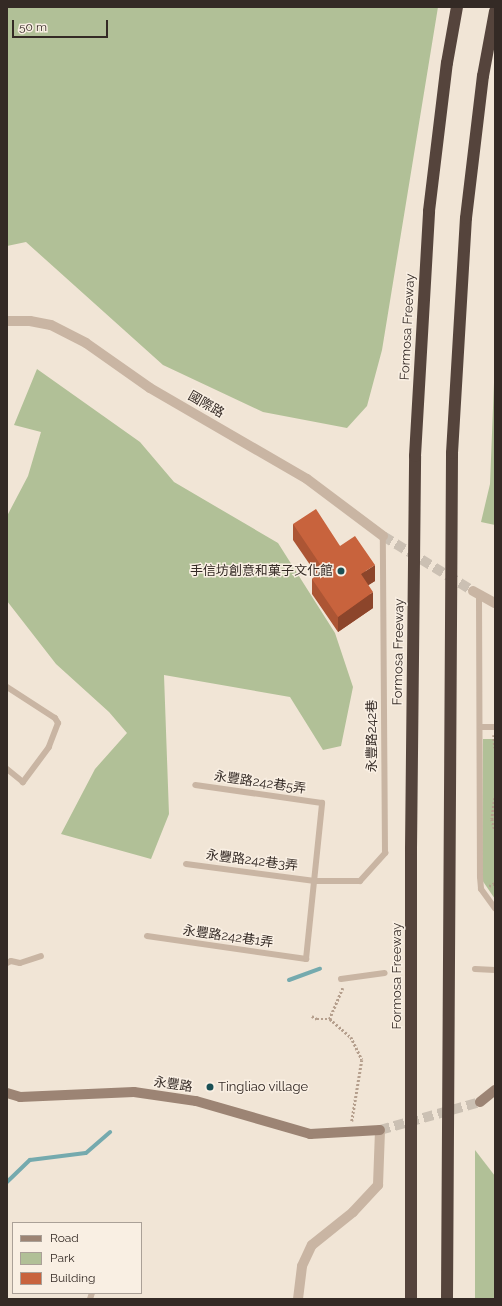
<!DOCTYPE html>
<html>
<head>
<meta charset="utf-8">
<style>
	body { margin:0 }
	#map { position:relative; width:502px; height:1306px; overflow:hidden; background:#f1e5d6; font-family:Raleway,"Noto Sans TC",sans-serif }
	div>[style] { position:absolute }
	.green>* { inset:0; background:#b1c097 }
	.stream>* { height:4px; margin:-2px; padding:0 2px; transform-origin:2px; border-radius:2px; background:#75aaae }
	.street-tunnel>* { height:10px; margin-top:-5px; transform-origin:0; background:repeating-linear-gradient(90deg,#cbc0b3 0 10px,transparent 0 15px) }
	.secondary-tunnel>* { height:10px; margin-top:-5px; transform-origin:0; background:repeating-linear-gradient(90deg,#cbc0b3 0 10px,transparent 0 15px) }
	.path>* { height:2.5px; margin-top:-1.25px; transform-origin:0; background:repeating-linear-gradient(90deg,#b59f8d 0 2px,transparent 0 4px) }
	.lane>* { height:6px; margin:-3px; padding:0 3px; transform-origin:3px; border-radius:3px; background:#c9b5a3 }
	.street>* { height:10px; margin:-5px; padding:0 5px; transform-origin:5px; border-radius:5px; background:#c9b5a3 }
	.secondary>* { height:10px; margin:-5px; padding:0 5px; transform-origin:5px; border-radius:5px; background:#9c8474 }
	.highway>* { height:12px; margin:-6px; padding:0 6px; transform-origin:6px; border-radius:6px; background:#55443c }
	.wall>* { inset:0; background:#ac5534 }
	.shaded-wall>* { inset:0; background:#8c452b }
	.building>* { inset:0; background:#c8633d }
	.dots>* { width:11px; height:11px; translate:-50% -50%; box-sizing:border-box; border:2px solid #f9efe3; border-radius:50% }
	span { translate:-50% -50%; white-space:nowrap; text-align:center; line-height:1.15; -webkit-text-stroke:3px #f9efe3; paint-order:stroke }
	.street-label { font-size:13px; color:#342a25 }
	.poi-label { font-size:13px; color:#342a25 }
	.right { translate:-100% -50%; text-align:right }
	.left { translate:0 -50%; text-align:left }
	.frame { position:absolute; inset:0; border:8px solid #342a25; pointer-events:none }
	.legend { position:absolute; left:12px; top:1222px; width:130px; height:72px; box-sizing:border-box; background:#f9efe3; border:1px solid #aaa097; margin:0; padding:5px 7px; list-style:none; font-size:12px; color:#342a25 }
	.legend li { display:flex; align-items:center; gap:8px; height:20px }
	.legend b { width:20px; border:1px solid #aaa097 }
	.scale { position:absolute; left:12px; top:20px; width:96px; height:18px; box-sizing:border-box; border:2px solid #342a25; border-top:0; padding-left:5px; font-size:12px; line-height:14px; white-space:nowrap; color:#342a25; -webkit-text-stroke:3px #f9efe3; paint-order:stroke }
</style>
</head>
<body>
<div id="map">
	<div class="green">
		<i style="clip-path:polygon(7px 7px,438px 7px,382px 350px,367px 406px,347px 428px,263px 412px,163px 365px,26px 242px,7px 246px)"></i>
		<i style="clip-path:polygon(495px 357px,495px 525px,481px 522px,490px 484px)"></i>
		<i style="clip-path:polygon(37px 369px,140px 442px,174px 482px,278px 543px,335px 633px,353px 687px,341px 746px,323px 750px,290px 697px,164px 675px,169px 814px,151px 859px,61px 834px,95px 769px,127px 733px,109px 712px,56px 664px,7px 601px,7px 516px,28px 476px,41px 432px,14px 425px)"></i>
		<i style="clip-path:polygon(483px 739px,495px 739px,495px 899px,482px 880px)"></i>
		<i style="clip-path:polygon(475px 1150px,495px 1176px,495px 1299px,475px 1299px)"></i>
	</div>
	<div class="stream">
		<i style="left:289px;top:980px;width:33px;rotate:-20deg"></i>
		<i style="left:7px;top:1182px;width:32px;rotate:-44deg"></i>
		<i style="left:30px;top:1160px;width:56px;rotate:-7.1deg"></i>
		<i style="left:86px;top:1153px;width:32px;rotate:-41deg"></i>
	</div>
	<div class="street-tunnel">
		<i style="left:383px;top:536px;width:105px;rotate:31.4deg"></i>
	</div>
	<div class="secondary-tunnel">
		<i style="left:380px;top:1130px;width:104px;rotate:-15.6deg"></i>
	</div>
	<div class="path">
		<i style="left:494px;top:735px;width:13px;rotate:86deg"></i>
		<i style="left:495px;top:798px;width:21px;rotate:98deg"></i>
		<i style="left:492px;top:819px;width:11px;rotate:75deg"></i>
		<i style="left:489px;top:886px;width:7px;rotate:-27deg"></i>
		<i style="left:343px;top:988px;width:34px;rotate:113deg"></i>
		<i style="left:330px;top:1019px;width:28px;rotate:41deg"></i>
		<i style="left:351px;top:1037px;width:25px;rotate:64deg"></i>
		<i style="left:362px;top:1060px;width:62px;rotate:99.3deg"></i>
		<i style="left:312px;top:1016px;width:6px;rotate:31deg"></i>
		<i style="left:317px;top:1019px;width:13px"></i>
	</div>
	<div class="lane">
		<i style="left:479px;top:595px;width:282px;rotate:89.8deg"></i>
		<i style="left:480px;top:877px;width:12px;rotate:85deg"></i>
		<i style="left:481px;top:889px;width:24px;rotate:54deg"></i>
		<i style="left:7px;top:687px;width:57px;rotate:32.9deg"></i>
		<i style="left:55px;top:718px;width:6px;rotate:59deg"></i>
		<i style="left:58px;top:723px;width:26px;rotate:111deg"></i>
		<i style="left:49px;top:747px;width:44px;rotate:126.6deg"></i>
		<i style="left:23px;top:782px;width:21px;rotate:-141deg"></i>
		<i style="left:481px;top:727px;width:14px"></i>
		<i style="left:186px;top:864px;width:130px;rotate:7.5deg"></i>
		<i style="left:315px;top:881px;width:45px"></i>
		<i style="left:360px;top:881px;width:38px;rotate:-48deg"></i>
		<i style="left:385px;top:853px;width:317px;rotate:-90.4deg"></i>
		<i style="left:147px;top:936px;width:161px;rotate:8.2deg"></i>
		<i style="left:306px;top:959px;width:157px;rotate:-84.1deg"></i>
		<i style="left:322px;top:803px;width:128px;rotate:-171.9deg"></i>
		<i style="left:7px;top:963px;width:4px;rotate:-27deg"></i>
		<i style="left:11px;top:961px;width:9px;rotate:13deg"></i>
		<i style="left:20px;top:963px;width:22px;rotate:-18deg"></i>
		<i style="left:475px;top:969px;width:20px;rotate:3deg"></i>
		<i style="left:341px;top:979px;width:44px;rotate:-7.8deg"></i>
		<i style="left:90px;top:1299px;width:6px;rotate:-72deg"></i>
	</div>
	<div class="street">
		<i style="left:7px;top:321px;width:23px"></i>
		<i style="left:30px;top:321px;width:21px;rotate:11deg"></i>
		<i style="left:51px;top:325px;width:39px;rotate:27deg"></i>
		<i style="left:86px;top:343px;width:78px;rotate:35.1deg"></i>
		<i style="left:150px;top:388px;width:181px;rotate:30.1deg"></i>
		<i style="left:307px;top:479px;width:95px;rotate:36.9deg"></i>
		<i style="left:473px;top:591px;width:25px;rotate:29deg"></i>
		<i style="left:298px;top:1299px;width:33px;rotate:-83deg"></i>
		<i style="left:302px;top:1266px;width:23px;rotate:-65deg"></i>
		<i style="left:312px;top:1245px;width:53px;rotate:-38.8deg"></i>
		<i style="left:353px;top:1212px;width:37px;rotate:-47deg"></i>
		<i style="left:378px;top:1185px;width:55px;rotate:-87.9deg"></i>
	</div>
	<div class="secondary">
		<i style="left:7px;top:1093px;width:14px;rotate:17deg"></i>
		<i style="left:20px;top:1097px;width:114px;rotate:-2.5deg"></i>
		<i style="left:134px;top:1092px;width:63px;rotate:8.3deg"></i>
		<i style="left:196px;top:1101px;width:119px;rotate:16.1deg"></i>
		<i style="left:310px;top:1134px;width:70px;rotate:-3.3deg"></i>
		<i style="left:480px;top:1102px;width:19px;rotate:-39deg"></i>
	</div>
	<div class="highway">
		<i style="left:411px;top:1299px;width:450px;rotate:-90deg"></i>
		<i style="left:411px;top:849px;width:393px;rotate:-89.4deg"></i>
		<i style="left:415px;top:456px;width:245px;rotate:-86.7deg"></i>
		<i style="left:429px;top:211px;width:149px;rotate:-83.1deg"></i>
		<i style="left:447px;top:63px;width:57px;rotate:-79.9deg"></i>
		<i style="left:447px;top:1299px;width:846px;rotate:-89.66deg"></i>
		<i style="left:452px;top:453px;width:235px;rotate:-86.6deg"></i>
		<i style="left:466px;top:218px;width:143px;rotate:-83.2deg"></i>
		<i style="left:483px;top:76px;width:66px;rotate:-79.5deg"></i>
	</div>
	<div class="wall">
		<i style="clip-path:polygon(293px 524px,340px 546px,375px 581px,368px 585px,373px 608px,338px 632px,312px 594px,312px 579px,317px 575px,293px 540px)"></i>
	</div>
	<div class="shaded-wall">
		<i style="clip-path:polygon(375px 565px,375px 581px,361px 590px,361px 574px)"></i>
		<i style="clip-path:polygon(373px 592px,373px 608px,338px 632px,338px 617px)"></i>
	</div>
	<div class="building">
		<i style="clip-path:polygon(316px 509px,340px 546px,355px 536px,375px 565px,361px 574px,373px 592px,338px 617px,312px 579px,324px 570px,293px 524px)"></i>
	</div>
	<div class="dots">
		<i style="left:341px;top:571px;background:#1a5055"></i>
		<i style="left:210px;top:1087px;background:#1a5055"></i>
	</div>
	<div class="street-label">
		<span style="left:408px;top:327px;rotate:-87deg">Formosa Freeway</span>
		<span style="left:206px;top:405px;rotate:30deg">國際路</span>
		<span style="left:399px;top:652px;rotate:-89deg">Formosa Freeway</span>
		<span style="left:372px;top:736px;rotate:-90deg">永豐路242巷</span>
		<span style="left:260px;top:783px;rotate:8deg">永豐路242巷5弄</span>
		<span style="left:252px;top:861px;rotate:7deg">永豐路242巷3弄</span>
		<span style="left:228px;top:937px;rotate:8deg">永豐路242巷1弄</span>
		<span style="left:397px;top:976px;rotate:-90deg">Formosa Freeway</span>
		<span style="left:173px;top:1085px;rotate:8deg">永豐路</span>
	</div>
	<div class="poi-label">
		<span class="right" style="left:333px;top:571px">手信坊創意和菓子文化館</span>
		<span class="left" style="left:218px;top:1087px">Tingliao village</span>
	</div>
	<div class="frame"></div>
	<ul class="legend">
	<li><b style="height:5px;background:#9c8474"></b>Road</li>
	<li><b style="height:11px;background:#b1c097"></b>Park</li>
	<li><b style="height:11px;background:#c8633d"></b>Building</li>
	</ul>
	<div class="scale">50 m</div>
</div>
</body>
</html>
